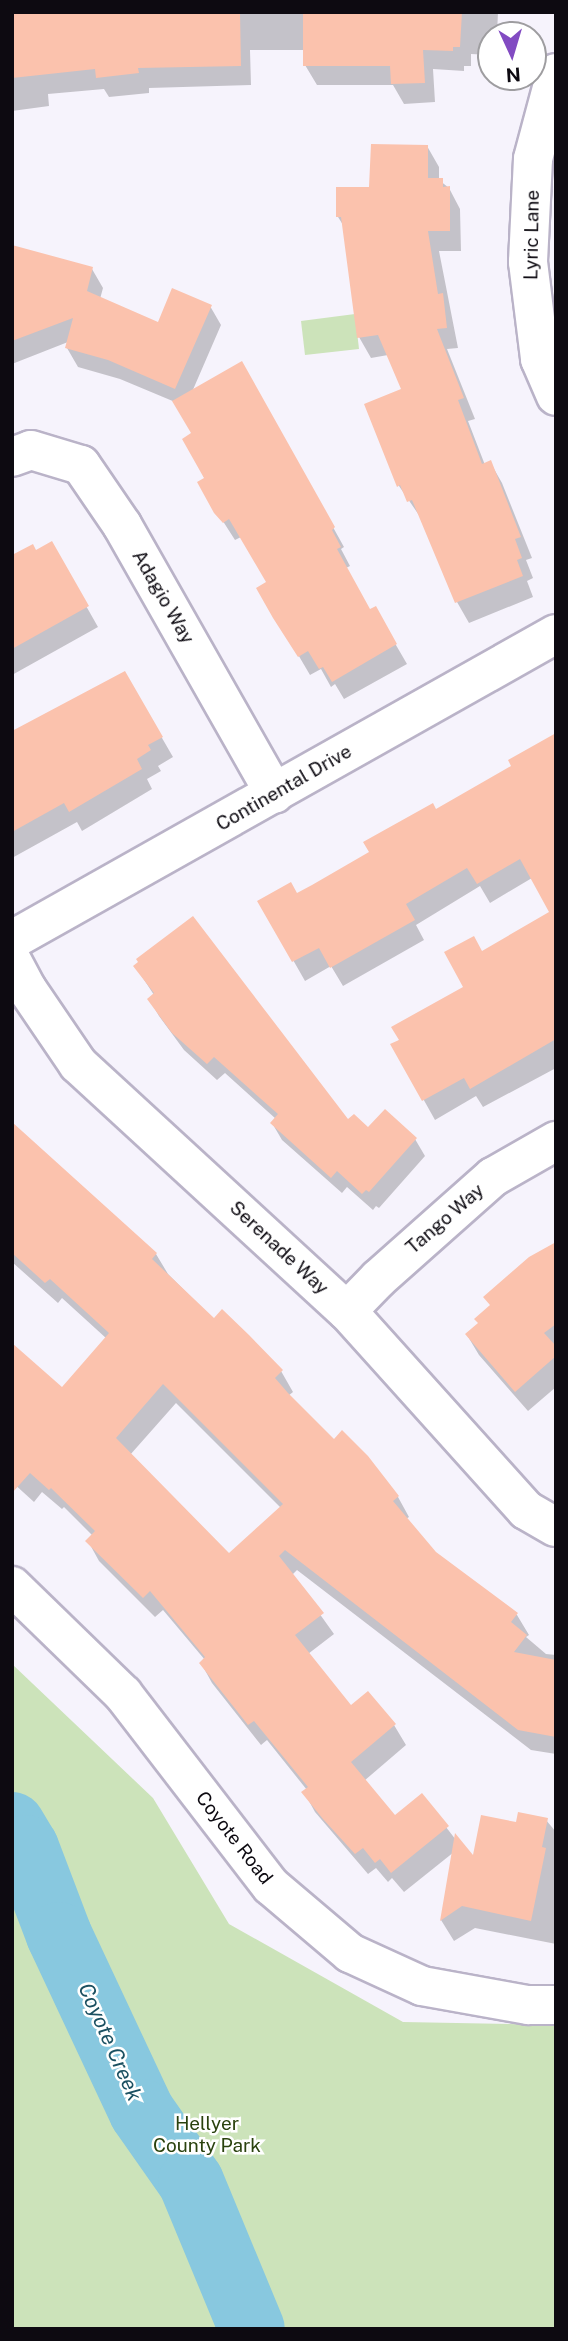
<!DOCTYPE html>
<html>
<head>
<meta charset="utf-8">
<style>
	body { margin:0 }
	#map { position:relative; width:568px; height:2341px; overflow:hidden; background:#f6f3fc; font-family:"Public Sans",sans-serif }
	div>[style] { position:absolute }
	.green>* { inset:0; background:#cce3ba }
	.shadow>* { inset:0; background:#0003 }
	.river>* { height:66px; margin:-33px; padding:0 33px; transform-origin:33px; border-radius:33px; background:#88c8df }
	.building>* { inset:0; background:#fbc2ad }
	.roads { filter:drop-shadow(2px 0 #bab3c8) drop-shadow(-2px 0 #bab3c8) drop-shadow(0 2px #bab3c8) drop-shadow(0 -2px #bab3c8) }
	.street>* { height:38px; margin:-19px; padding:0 19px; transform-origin:19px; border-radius:19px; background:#fff }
	.secondary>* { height:38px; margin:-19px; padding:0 19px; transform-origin:19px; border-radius:19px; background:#fff }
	span { translate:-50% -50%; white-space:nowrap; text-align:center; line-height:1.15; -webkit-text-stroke:5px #fff; paint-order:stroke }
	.street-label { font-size:19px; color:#0d0a11 }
	.park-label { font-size:19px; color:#2a420e }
	.water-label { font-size:21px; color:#1b5061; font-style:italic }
	.frame { position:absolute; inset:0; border:14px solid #0d0a11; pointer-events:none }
	.north { position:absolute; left:477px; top:21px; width:70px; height:70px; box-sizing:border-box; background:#fff; border:2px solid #9e9da0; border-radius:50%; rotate:176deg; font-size:19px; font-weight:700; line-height:28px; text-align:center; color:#0d0a11 }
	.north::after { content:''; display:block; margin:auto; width:24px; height:32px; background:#824bc2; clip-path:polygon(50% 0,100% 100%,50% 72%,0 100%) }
</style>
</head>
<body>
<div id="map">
	<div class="green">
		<i style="clip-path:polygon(355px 314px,359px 349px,305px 355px,301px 321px)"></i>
		<i style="clip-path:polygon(12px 1664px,153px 1798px,229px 1924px,403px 2022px,556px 2025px,556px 2329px,12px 2329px)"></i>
	</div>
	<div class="shadow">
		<i style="clip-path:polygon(12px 12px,498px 12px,497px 35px,491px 35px,491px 55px,471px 54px,471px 66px,464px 66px,464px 71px,433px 69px,435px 102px,404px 104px,393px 85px,317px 85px,305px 65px,305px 50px,250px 50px,251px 85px,149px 88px,149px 93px,109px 97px,104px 89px,48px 94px,49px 106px,12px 111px)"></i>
		<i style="clip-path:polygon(427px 146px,439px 167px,439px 180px,449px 188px,460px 209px,461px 251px,439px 251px,458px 348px,447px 349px,475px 419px,468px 421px,485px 465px,490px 462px,502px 483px,532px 558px,526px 560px,533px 578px,527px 581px,533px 597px,469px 623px,457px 602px,423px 521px,399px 486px,366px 405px,403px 390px,388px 355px,371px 358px,359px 337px,345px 228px,338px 217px)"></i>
		<i style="clip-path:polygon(12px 257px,92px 269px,103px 288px,100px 299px,159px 324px,210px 306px,221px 325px,192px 392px,242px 363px,344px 547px,341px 549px,350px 566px,346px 568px,370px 611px,375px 609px,407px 664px,344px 699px,335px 684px,331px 687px,321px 669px,310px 675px,259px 588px,268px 583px,241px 537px,235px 540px,210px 501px,193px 434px,175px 402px,120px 379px,78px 367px,67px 348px,68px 342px,12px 364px)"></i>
		<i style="clip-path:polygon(51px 544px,98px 627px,12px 675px,12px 550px,15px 556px,36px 552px)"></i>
		<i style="clip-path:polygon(125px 674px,173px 757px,158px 766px,161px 771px,147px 779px,152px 789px,82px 831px,77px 822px,12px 858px,12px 733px)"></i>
		<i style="clip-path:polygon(556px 734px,556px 1068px,483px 1107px,476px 1096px,435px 1120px,393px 1045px,465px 988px,482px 953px,551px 912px,532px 878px,490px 903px,480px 886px,416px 925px,424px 940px,343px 986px,331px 966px,305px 981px,260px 902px,296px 895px,313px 887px,514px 767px)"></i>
		<i style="clip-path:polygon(135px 966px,348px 1121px,368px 1129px,415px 1139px,425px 1156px,379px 1208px,376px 1206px,373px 1210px,347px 1187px,342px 1193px,282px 1140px,272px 1123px,276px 1119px,225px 1073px,217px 1080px,184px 1050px,159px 1016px,149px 999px,154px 995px)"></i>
		<i style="clip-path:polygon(evenodd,12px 1125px,156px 1254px,168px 1274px,214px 1320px,281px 1371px,293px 1392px,288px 1396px,334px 1442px,398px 1497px,409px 1517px,406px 1519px,435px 1553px,517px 1615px,529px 1635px,526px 1637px,546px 1654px,556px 1655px,556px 1754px,531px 1750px,297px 1570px,292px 1575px,334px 1634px,308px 1654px,351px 1707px,394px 1725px,406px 1745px,364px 1781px,394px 1818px,422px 1796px,456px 1840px,474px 1859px,517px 1825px,546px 1820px,556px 1832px,556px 1944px,475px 1928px,454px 1941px,441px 1920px,454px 1852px,404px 1892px,392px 1878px,388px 1882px,376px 1868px,368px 1874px,315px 1812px,304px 1792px,307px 1790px,267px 1740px,261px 1745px,212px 1683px,201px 1663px,205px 1660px,163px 1610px,155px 1617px,99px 1561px,88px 1541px,93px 1536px,64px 1507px,62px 1509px,42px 1492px,34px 1502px,12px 1482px,62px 1390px,107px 1339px,62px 1298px,58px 1303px,12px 1262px,12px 1125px,176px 1403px,281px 1508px,229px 1555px,130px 1455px,176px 1403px)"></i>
		<i style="clip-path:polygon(556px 1244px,556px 1387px,528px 1411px,479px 1355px,467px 1335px,480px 1325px,491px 1306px,485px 1297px)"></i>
	</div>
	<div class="river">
		<i style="left:12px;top:1825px;width:27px;rotate:59deg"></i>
		<i style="left:26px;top:1848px;width:93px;rotate:69.2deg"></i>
		<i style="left:59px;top:1935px;width:195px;rotate:64.9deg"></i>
		<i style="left:142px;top:2112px;width:85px;rotate:55deg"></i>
		<i style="left:191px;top:2182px;width:159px;rotate:67.5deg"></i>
	</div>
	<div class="building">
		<i style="clip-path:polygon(12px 12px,240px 12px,241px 66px,138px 68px,139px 73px,96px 78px,95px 69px,12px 78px)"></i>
		<i style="clip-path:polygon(303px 12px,462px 12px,460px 47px,453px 47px,453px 51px,423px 50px,425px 83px,391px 84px,390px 66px,303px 66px)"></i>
		<i style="clip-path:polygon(371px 144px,428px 145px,428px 178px,443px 178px,443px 187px,450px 186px,450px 231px,428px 231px,438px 294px,443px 293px,447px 328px,437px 329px,464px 398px,458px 400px,482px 464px,491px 460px,521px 537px,515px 539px,522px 558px,517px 560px,523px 576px,455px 603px,412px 500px,407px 502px,400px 485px,397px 487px,364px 404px,401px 389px,378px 335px,357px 338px,341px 217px,336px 217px,336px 187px,369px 187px)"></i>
		<i style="clip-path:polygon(12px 245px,93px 267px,87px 291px,158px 322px,172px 288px,212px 305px,175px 389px,108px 360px,65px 348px,73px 318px,12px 341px)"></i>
		<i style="clip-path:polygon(242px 361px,335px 527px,332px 530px,341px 547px,337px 549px,370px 609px,376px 606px,397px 644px,332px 682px,323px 667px,319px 669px,308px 651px,298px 657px,273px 618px,256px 588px,266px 582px,229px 519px,223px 523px,214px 513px,197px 482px,204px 478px,182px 439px,191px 433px,172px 401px)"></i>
		<i style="clip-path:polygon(52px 541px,89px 606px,12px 649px,12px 555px,33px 544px,36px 550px)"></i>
		<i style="clip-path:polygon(125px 671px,163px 737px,148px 745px,151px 750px,137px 759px,142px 769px,69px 812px,64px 803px,12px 832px,12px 731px)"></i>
		<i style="clip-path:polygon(556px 733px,556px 1039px,470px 1089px,464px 1078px,422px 1101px,390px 1044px,399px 1040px,391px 1027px,463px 987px,444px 952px,474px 936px,482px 951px,549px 912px,520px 859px,477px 884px,467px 868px,406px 904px,415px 920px,330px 968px,319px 948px,292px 962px,257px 901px,291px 882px,297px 893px,312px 885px,369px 852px,363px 842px,433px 803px,436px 809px,511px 766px,508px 760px)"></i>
		<i style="clip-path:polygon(193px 916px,348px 1119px,354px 1114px,368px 1127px,385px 1109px,417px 1138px,369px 1192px,366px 1190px,362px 1194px,337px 1171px,331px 1178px,270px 1123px,278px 1114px,214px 1057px,207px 1064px,172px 1033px,147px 999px,154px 993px,133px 966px,138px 962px,136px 959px)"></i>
		<i style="clip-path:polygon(evenodd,12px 1122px,157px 1253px,152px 1259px,214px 1318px,222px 1309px,249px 1335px,283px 1370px,275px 1378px,288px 1393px,334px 1439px,342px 1430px,368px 1456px,399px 1496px,393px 1501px,436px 1552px,518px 1613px,511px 1622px,527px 1635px,514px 1652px,556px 1660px,556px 1737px,518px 1730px,285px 1550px,279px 1556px,324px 1613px,295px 1635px,351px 1705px,368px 1691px,396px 1724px,351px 1762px,395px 1815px,422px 1793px,449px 1826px,391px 1873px,380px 1859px,375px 1863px,363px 1848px,355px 1854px,323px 1819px,301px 1792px,308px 1787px,254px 1721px,248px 1725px,199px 1663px,205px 1657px,150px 1591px,143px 1598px,85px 1541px,95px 1531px,51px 1488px,49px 1490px,30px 1473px,12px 1493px,12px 1343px,62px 1387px,109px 1333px,50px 1279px,45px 1283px,12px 1253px,12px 1122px,163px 1384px,283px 1504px,229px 1553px,116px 1438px,163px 1384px)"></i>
		<i style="clip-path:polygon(556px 1242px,556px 1324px,544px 1333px,556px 1346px,556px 1356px,515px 1392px,465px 1334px,478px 1323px,474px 1319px,490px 1305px,483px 1297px,529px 1257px)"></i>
		<i style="clip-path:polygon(518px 1812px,548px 1818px,542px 1847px,546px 1848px,531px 1921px,462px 1906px,440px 1921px,455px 1833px,473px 1855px,481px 1815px,516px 1822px)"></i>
	</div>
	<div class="roads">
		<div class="street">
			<i style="left:556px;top:73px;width:89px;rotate:105deg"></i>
			<i style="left:533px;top:159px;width:103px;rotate:92.8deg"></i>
			<i style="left:528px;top:262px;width:98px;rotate:82.9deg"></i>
			<i style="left:540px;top:359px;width:40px;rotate:66.6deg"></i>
			<i style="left:12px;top:457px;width:20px;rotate:-20deg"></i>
			<i style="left:31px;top:450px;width:52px;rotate:16.7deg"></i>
			<i style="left:81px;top:465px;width:73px;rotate:55.7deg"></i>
			<i style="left:122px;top:525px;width:309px;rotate:60.4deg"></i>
			<i style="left:12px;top:940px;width:624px;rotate:-29.36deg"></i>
			<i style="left:12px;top:961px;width:32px;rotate:62deg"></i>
			<i style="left:27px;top:989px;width:91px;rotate:55.8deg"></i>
			<i style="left:78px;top:1064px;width:365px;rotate:42.6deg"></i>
			<i style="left:347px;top:1311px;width:268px;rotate:48deg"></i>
			<i style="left:526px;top:1510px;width:34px;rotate:30deg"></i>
			<i style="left:347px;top:1311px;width:45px;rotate:-45.9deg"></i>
			<i style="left:378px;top:1279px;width:154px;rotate:-41.6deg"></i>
			<i style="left:493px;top:1177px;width:73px;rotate:-29.7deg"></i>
		</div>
		<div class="secondary">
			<i style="left:12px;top:1586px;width:155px;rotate:44.2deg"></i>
			<i style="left:123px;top:1694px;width:242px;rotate:52.4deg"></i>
			<i style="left:271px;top:1886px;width:104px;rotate:40.3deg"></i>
			<i style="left:350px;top:1953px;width:79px;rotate:24.6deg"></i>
			<i style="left:422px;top:1986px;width:108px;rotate:10.2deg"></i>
			<i style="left:528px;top:2005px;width:28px"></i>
		</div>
	</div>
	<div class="street-label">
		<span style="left:532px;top:235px;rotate:-89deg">Lyric Lane</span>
		<span style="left:163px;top:597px;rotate:60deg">Adagio Way</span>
		<span style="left:284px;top:788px;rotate:-30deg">Continental Drive</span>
		<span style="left:445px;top:1219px;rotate:-41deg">Tango Way</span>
		<span style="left:279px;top:1248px;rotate:43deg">Serenade Way</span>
		<span style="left:234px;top:1838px;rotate:52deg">Coyote Road</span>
	</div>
	<div class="park-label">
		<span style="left:207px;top:2135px">Hellyer<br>County Park</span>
	</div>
	<div class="water-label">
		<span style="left:110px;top:2042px;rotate:66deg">Coyote Creek</span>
	</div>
	<div class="frame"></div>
	<div class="north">N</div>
</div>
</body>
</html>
